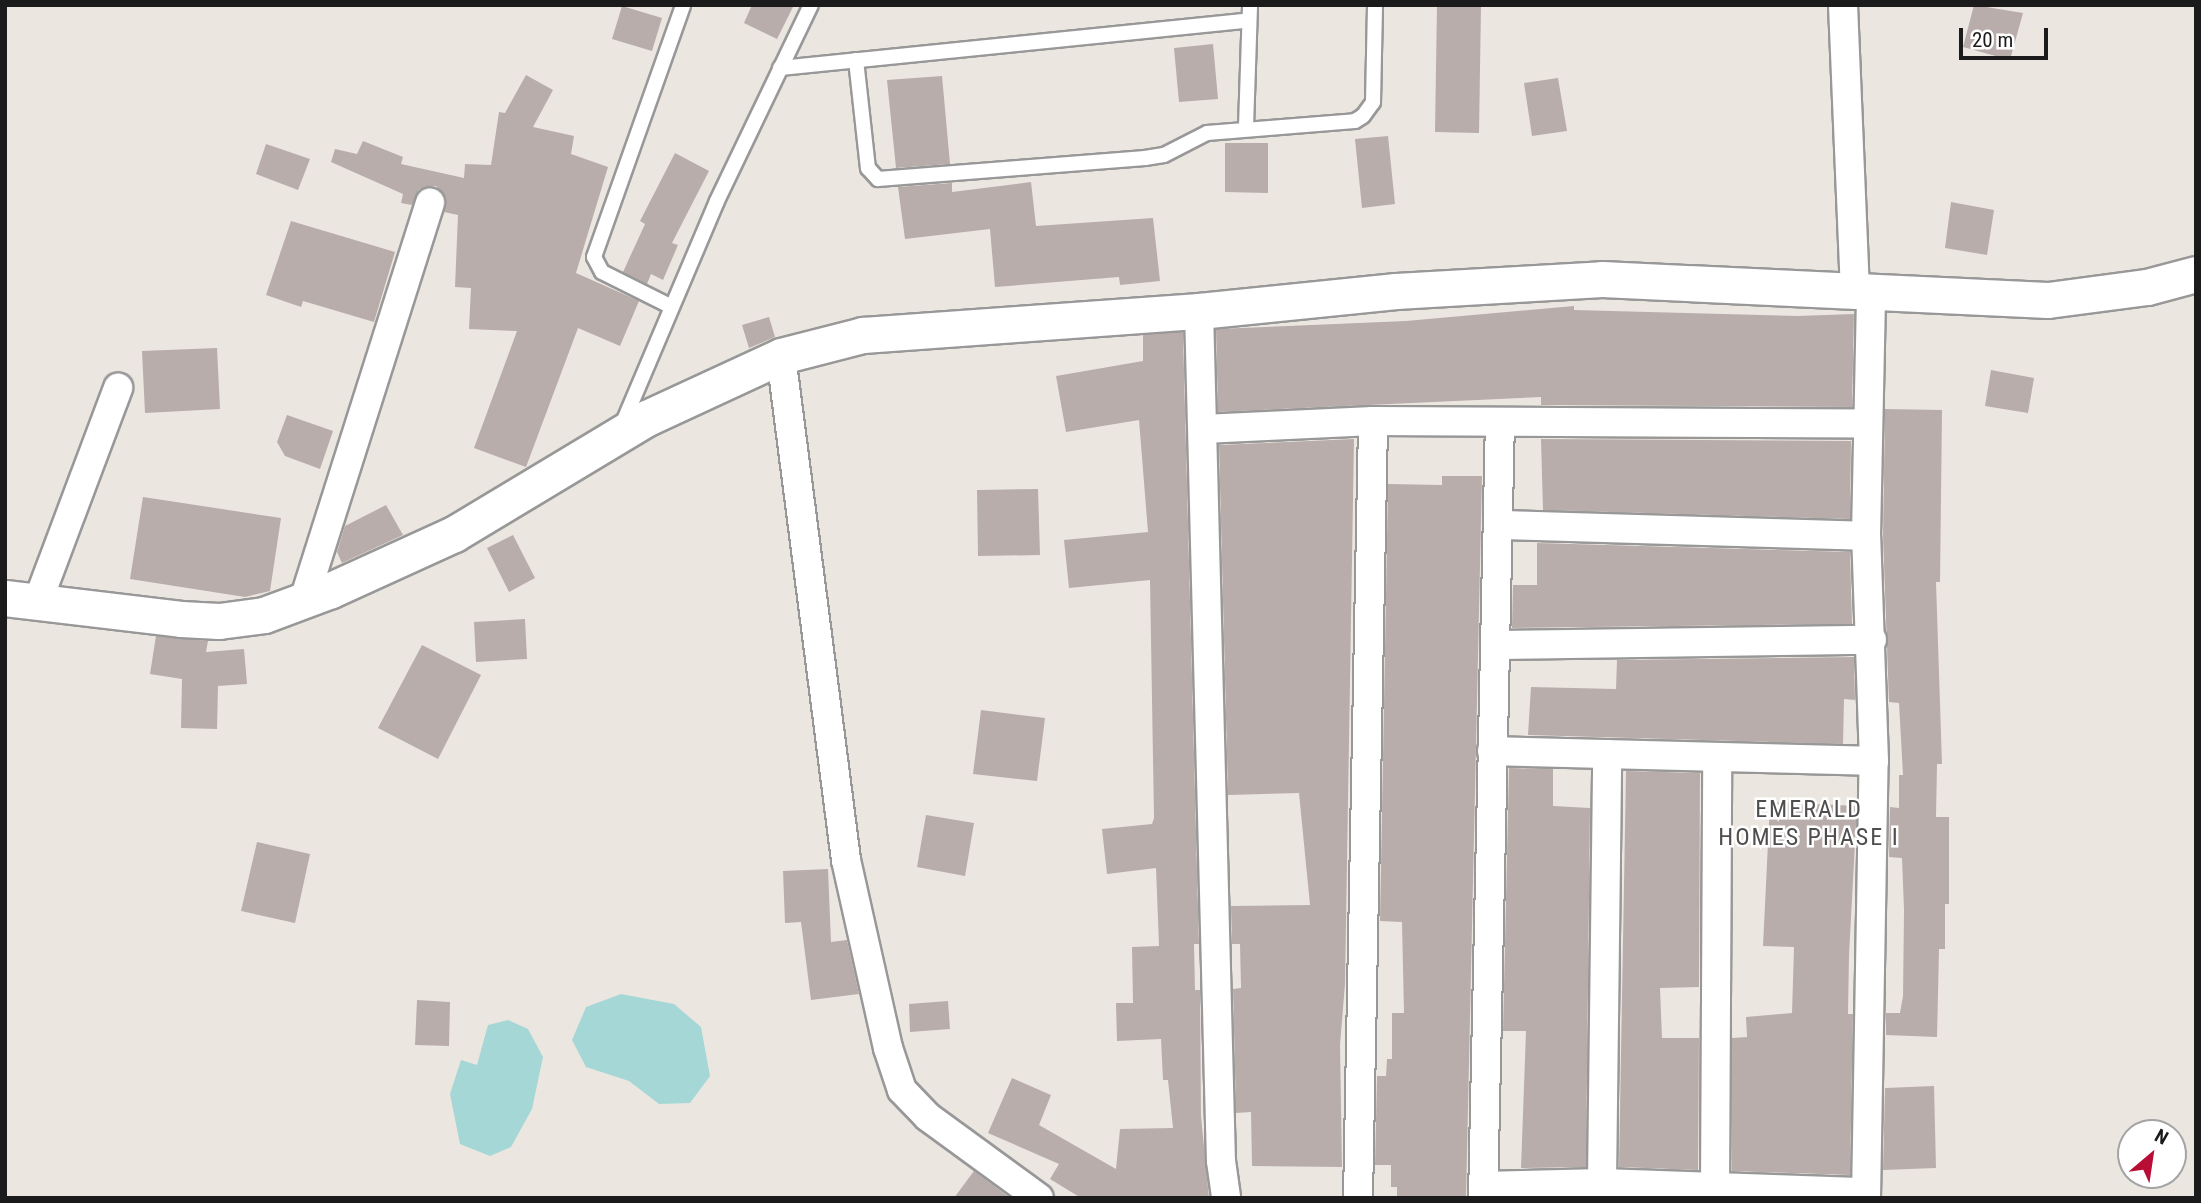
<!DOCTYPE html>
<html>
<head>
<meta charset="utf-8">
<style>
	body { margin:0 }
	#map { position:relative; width:2201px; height:1203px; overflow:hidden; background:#ece6e1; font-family:"Roboto Condensed",sans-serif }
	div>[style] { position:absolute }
	.water>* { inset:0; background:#a4d7d6 }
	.building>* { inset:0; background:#b8adab }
	.roads { filter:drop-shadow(2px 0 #989898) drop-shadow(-2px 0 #989898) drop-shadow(0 2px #989898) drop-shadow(0 -2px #989898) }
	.service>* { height:14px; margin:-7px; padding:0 7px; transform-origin:7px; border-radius:7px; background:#fff }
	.minor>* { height:28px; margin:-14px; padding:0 14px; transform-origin:14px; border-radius:14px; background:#fff }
	.tertiary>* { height:35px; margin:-17.5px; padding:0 17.5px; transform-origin:17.5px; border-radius:17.5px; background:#fff }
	span { translate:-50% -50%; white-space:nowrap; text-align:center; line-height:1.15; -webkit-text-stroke:5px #fff; paint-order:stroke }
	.neighbourhood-label { font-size:24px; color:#4e4e4e; letter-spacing:2px }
	.frame { position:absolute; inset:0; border:7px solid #1b1b1b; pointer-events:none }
	.north { position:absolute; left:2117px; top:1119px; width:70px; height:70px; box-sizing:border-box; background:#fff; border:2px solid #a4a4a4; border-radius:50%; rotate:29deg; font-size:19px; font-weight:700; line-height:28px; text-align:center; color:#1b1b1b }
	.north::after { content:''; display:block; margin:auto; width:24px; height:32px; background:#b80e36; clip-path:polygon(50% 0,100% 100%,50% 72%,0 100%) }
	.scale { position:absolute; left:1959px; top:28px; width:89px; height:32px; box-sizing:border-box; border:4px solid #1b1b1b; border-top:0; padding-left:9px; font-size:21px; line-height:24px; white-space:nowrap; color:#1b1b1b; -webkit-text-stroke:5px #fff; paint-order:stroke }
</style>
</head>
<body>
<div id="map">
	<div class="water">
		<i style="clip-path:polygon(621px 994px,674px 1004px,701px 1027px,710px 1076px,690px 1103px,659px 1104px,629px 1081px,586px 1067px,572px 1040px,586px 1007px)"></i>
		<i style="clip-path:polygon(508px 1020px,528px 1029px,543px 1057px,532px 1109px,511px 1147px,490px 1156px,460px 1144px,450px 1094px,461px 1060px,477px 1065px,488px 1025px)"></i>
	</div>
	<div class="building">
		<i style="clip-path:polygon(752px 5px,794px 5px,777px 39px,744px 23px)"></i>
		<i style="clip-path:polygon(1437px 5px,1481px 5px,1479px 133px,1435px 132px)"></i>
		<i style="clip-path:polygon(1974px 5px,2023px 13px,2010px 60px,1963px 47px)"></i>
		<i style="clip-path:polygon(622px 6px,662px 18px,652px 51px,612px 39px)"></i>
		<i style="clip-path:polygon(1213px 44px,1218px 99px,1179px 102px,1174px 48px)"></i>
		<i style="clip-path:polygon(526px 75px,553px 90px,533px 127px,574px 136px,571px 154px,608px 167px,576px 273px,639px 301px,620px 346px,578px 328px,526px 467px,474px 448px,517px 331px,469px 329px,471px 288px,455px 287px,458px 215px,444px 212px,446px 198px,436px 186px,419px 189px,412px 205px,401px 203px,403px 194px,331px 162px,335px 149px,357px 154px,363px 141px,403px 157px,401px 164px,464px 178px,465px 164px,491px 165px,499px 112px,505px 113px)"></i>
		<i style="clip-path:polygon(942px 76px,950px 164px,896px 168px,887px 80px)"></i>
		<i style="clip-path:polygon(1558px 78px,1567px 131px,1532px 136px,1524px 83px)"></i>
		<i style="clip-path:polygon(1388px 136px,1395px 204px,1362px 208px,1355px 139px)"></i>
		<i style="clip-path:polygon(1225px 143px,1268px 143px,1268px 193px,1225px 192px)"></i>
		<i style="clip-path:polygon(266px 144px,310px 159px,298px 190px,256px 174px)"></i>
		<i style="clip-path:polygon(675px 153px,709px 171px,672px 243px,678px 245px,663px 280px,651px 274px,647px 284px,623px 272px,645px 224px,640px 221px)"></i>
		<i style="clip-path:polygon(1031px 182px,1036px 226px,1153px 218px,1160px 281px,1120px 285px,1119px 277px,995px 287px,990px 229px,905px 239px,898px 187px,952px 183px,952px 192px)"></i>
		<i style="clip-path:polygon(1951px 202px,1994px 210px,1987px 255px,1945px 248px)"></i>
		<i style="clip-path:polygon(291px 221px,395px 252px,374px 322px,303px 301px,301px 307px,266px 295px)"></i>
		<i style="clip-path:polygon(1574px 306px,1574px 310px,1798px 316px,1854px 314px,1852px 407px,1541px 405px,1541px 397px,1218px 412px,1216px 329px,1406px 321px)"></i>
		<i style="clip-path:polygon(769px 317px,775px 337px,749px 348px,742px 325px)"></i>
		<i style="clip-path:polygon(1183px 332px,1199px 944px,1194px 944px,1195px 990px,1200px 990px,1201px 1116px,1209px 1198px,1081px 1198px,1050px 1179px,1059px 1164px,988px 1133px,1012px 1078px,1051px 1095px,1039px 1125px,1116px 1169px,1120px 1129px,1173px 1128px,1168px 1080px,1163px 1080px,1161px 1039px,1117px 1041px,1116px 1003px,1133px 1003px,1132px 947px,1159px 946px,1156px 868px,1107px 874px,1102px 829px,1152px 824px,1154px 818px,1150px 580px,1069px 588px,1064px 540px,1148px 532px,1139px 420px,1066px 432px,1056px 376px,1143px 361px,1143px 335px)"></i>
		<i style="clip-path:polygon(217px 348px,220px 409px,145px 413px,142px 351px)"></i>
		<i style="clip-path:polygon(1991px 370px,2034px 378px,2028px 413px,1985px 406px)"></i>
		<i style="clip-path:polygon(1885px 409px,1942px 410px,1940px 582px,1936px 582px,1942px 764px,1937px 764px,1936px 817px,1949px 817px,1949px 904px,1945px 904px,1945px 949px,1939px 949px,1937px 1037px,1886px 1035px,1886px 1013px,1900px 1013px,1903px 996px,1904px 910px,1902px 858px,1889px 857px,1890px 807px,1899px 808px,1899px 775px,1903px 775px,1899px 703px,1889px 702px,1883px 536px)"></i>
		<i style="clip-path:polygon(287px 415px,333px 431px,320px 469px,285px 456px,277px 442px)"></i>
		<i style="clip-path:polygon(1354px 439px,1345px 984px,1340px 1045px,1342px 1167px,1252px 1166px,1251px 1112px,1236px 1113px,1233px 989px,1241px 988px,1240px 944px,1232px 944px,1231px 906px,1310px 905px,1299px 793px,1228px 795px,1219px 445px)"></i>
		<i style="clip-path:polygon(1541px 439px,1851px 441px,1850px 519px,1543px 510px)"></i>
		<i style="clip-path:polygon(1442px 476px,1482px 476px,1466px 1198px,1397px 1198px,1397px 1187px,1391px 1187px,1391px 1165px,1375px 1165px,1377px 1076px,1386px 1076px,1387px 1059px,1392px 1059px,1392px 1013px,1404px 1013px,1402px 922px,1380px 921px,1388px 484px,1442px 485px)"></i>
		<i style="clip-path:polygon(1038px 489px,1040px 555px,978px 556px,977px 490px)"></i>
		<i style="clip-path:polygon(143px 497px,281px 518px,270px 591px,245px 597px,130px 579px)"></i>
		<i style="clip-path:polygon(386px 505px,403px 535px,342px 563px,337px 552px,345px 526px)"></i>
		<i style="clip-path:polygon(513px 535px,535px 578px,509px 592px,487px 548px)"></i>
		<i style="clip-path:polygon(1537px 543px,1850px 552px,1852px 624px,1512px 628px,1513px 585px,1537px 585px)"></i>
		<i style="clip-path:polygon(525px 619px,527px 659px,476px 662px,474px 622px)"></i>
		<i style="clip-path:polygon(156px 636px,208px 641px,206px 652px,244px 649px,247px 684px,218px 686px,217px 729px,181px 728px,182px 679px,150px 674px)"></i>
		<i style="clip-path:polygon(422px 645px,481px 675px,438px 759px,378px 728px)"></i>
		<i style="clip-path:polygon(1854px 657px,1855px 700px,1844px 699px,1843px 744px,1528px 735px,1531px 687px,1616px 689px,1617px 660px)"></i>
		<i style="clip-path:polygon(981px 710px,1045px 718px,1037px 781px,973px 774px)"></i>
		<i style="clip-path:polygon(1509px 768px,1553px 769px,1553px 806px,1590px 808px,1586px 1167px,1521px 1168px,1526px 1031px,1503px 1031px)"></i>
		<i style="clip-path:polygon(1626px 771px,1700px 773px,1699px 987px,1660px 988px,1662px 1038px,1699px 1038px,1698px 1170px,1619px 1167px)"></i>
		<i style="clip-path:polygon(1770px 802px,1857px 806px,1849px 955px,1848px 1014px,1853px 1014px,1850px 1175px,1732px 1171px,1732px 1038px,1747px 1037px,1746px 1017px,1792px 1013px,1794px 947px,1763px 946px)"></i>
		<i style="clip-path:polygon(926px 815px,974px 823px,965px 876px,917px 867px)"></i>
		<i style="clip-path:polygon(257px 842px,310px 854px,295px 923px,241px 911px)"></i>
		<i style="clip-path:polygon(828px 869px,831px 942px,847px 940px,859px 994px,811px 1000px,801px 922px,785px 923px,783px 871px)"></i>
		<i style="clip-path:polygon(417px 1000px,450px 1002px,449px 1046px,415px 1045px)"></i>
		<i style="clip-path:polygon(948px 1001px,950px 1029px,910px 1032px,909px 1004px)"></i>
		<i style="clip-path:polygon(1934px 1086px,1936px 1168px,1883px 1170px,1885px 1088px)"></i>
		<i style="clip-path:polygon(974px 1171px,1010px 1198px,954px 1198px)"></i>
	</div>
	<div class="roads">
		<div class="service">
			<i style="left:856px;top:60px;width:109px;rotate:83.7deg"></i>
			<i style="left:868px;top:168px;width:15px;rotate:48deg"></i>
			<i style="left:878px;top:179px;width:268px;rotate:-4.5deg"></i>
			<i style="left:1145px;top:158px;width:19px;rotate:-9deg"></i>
			<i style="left:1164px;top:155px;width:48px;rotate:-27.1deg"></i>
			<i style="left:1207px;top:133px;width:148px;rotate:-4.6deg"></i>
			<i style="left:1355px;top:121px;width:9px;rotate:-32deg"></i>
			<i style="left:1363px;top:116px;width:17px;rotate:-54deg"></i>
			<i style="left:1373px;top:102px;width:97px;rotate:-88.8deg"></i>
			<i style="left:780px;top:68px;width:471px;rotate:-5.8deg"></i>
			<i style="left:1246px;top:127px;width:122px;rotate:-88.1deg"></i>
			<i style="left:670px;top:306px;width:76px;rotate:-153.4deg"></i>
			<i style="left:602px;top:272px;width:17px;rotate:-118deg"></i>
			<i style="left:594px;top:257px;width:267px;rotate:-70.5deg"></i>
			<i style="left:622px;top:425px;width:243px;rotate:-67deg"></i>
			<i style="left:717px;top:201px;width:217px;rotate:-64.4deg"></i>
		</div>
		<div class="minor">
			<i style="left:1843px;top:5px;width:284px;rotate:87.6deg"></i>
			<i style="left:1199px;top:311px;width:850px;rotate:88.52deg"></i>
			<i style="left:1221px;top:1161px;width:37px;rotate:82deg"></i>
			<i style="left:781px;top:356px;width:508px;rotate:82.65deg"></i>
			<i style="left:846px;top:860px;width:193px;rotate:77.4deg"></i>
			<i style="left:888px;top:1048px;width:44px;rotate:71.6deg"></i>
			<i style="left:902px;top:1090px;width:37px;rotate:46deg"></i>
			<i style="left:928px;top:1117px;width:137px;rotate:36.1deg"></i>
			<i style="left:1203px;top:429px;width:170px;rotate:-2.7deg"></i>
			<i style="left:1373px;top:421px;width:493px;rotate:0.3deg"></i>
			<i style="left:1500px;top:525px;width:366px;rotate:1.7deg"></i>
			<i style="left:304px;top:600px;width:417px;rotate:-72.4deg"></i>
			<i style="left:38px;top:601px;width:228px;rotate:-69.4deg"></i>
			<i style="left:1496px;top:645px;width:376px;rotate:-0.8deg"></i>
			<i style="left:1492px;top:751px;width:382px;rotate:1.5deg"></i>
			<i style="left:1602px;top:1183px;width:429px;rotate:-89.3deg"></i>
			<i style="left:1483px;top:1186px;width:119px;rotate:-1.4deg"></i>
			<i style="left:1602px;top:1183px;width:264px;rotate:2deg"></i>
			<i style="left:1715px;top:1190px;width:432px;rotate:-89.7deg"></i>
			<i style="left:1358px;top:1198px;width:777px;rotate:-88.89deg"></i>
			<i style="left:1483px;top:1198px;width:776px;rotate:-88.75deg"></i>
			<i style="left:1866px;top:1198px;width:437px;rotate:-89deg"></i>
			<i style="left:1874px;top:761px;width:225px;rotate:-92deg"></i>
			<i style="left:1866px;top:536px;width:246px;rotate:-88.8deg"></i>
		</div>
		<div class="tertiary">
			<i style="left:5px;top:598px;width:177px;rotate:6.8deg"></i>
			<i style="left:181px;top:619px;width:38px;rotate:3deg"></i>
			<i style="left:219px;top:621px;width:45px;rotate:-7.6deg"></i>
			<i style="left:264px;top:615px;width:72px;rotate:-20.5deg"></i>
			<i style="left:331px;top:590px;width:135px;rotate:-24.5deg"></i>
			<i style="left:454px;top:534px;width:225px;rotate:-31deg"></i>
			<i style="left:647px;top:418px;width:148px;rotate:-24.8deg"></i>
			<i style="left:781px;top:356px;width:85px;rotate:-14.4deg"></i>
			<i style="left:863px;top:335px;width:337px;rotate:-4.1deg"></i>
			<i style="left:1199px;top:311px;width:198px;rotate:-5.8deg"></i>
			<i style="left:1396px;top:291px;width:206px;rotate:-3.3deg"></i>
			<i style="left:1602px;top:279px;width:446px;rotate:2.7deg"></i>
			<i style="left:2048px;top:300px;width:100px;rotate:-7.5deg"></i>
			<i style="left:2147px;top:287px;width:51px;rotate:-14.9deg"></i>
		</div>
	</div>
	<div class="neighbourhood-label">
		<span style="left:1809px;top:824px">EMERALD<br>HOMES PHASE I</span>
	</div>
	<div class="frame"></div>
	<div class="north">N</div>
	<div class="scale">20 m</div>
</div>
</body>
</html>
